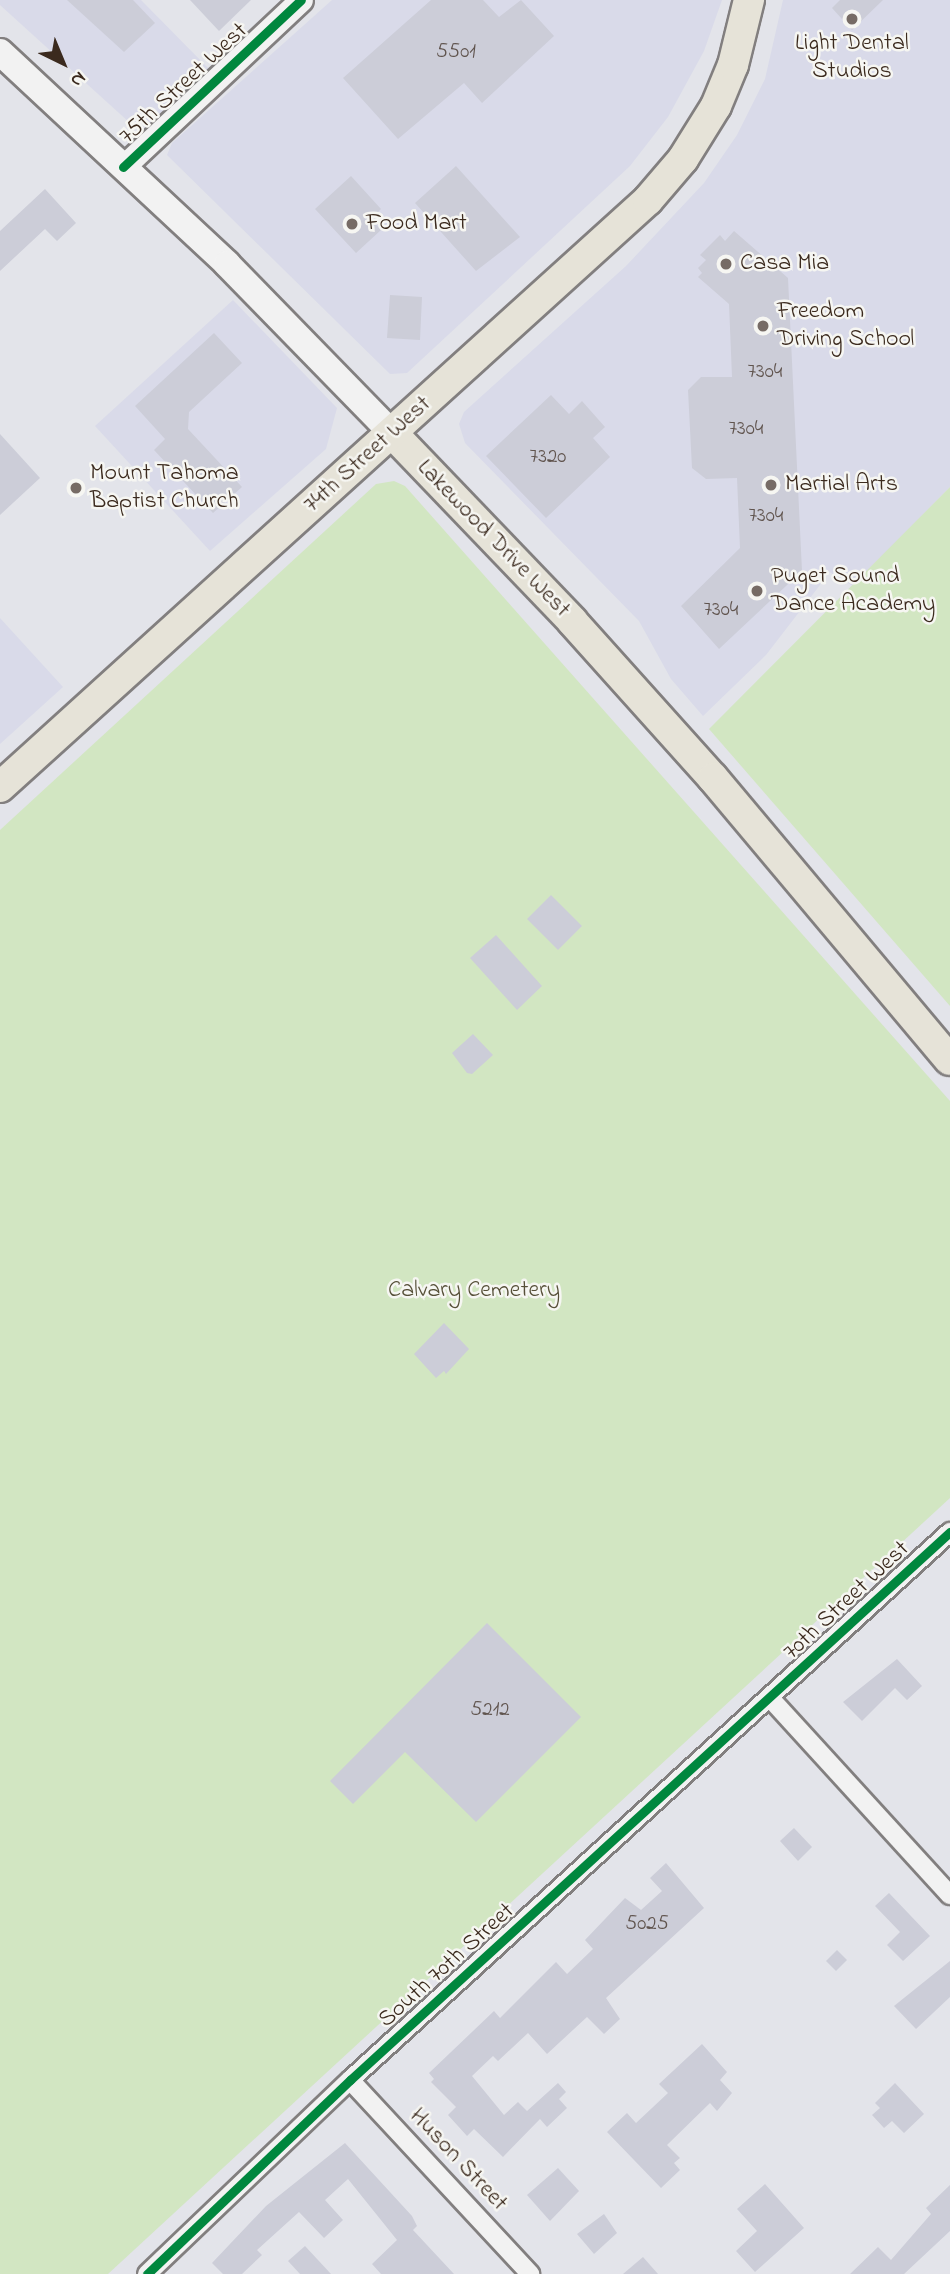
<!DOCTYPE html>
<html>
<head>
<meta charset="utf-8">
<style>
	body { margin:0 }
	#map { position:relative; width:950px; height:2274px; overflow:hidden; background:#e3e4ea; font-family:"Indie Flower",sans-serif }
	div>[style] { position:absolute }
	.built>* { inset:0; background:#d9dae9 }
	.green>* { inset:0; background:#d2e6c2 }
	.building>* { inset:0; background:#cccdd8 }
	.roads { filter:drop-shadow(2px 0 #827f7f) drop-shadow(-2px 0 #827f7f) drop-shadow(0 2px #827f7f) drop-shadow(0 -2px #827f7f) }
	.minor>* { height:18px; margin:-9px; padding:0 9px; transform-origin:9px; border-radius:9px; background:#f2f2f2 }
	.tertiary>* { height:23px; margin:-11.5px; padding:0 11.5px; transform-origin:11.5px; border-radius:11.5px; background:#f2f2f2 }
	.secondary>* { height:26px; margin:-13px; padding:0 13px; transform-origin:13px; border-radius:13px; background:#f2f2f2 }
	.primary>* { height:30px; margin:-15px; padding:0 15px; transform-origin:15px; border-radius:15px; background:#e6e3d8 }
	.cycleway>* { height:9px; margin:-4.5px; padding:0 4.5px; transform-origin:4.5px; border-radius:4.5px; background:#00873e }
	.dots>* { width:19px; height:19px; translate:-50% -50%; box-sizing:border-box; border:4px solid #f6f6f2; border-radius:50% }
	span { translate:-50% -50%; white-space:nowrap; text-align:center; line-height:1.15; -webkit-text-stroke:5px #f6f6f2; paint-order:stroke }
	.number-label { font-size:21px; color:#60544e }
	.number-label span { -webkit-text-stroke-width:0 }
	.poi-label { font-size:24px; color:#3b2a1e }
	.left { translate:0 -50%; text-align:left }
	.street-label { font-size:24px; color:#3b2a1e }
	.park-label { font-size:24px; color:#565038 }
	.north { position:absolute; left:28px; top:28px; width:70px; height:70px; -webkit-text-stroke:5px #f6f6f2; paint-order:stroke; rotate:137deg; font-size:19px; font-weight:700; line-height:28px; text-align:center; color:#3b2a1e }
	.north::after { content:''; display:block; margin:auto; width:24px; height:32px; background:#3b2a1e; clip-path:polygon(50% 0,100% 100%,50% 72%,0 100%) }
</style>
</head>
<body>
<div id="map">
	<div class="built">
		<i style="clip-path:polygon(0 0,141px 0,209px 69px,141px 133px,0 5px)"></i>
		<i style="clip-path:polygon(332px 0,722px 0,704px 51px,668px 117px,630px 166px,407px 373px,390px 374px,167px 155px,172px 143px)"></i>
		<i style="clip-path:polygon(783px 0,950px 0,950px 487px,853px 586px,826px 570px,820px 585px,766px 655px,703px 716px,671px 679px,639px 621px,465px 443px,459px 424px,464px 412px,626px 266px,704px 183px,737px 135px,765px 79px)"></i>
		<i style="clip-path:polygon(233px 300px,337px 408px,326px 449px,210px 551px,95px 426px)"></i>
		<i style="clip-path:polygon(0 618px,63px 687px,0 744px)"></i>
	</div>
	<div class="green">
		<i style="clip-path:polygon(394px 481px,405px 486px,950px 1101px,950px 1498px,108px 2274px,0 2274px,0 830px,376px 484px)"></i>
		<i style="clip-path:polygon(950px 487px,950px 1006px,709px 729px)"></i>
	</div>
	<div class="building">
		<i style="clip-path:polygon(67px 0,133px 0,155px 23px,124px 52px)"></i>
		<i style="clip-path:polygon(190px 0,251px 0,219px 31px)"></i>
		<i style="clip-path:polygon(431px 0,483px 0,499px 17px,521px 0,554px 36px,482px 103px,464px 83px,398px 139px,343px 78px)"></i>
		<i style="clip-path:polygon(840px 0,883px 0,852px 30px,832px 8px)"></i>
		<i style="clip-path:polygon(456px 166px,520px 237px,476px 271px,415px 203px)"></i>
		<i style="clip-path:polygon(351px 176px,381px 209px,371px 219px,381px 230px,356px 253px,315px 209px)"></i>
		<i style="clip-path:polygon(45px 189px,76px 223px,57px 241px,45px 229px,0 271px,0 231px)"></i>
		<i style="clip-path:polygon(734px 231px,788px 278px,802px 571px,719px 649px,681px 606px,740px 548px,737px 478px,706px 479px,692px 468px,688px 390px,701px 377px,732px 377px,729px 304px,698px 277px,702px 273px,698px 268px,706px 260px,700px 255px,720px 235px,725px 241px)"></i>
		<i style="clip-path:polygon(390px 295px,422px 297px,420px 340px,387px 338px)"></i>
		<i style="clip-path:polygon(214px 333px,242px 363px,189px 412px,188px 429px,242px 487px,213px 513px,154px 450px,165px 439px,135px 406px)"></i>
		<i style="clip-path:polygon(551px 395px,569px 414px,582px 401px,605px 427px,593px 438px,610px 457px,546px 518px,486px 456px)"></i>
		<i style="clip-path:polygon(0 434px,40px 478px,0 515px)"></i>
		<i style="clip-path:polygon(551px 895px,582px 926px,558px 950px,527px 919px)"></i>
		<i style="clip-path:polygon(496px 935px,542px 986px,517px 1010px,470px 958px)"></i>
		<i style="clip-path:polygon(473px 1034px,493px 1055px,472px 1074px,467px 1073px,452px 1053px)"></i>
		<i style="clip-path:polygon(444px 1323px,469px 1349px,446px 1374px,444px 1371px,436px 1378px,414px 1354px)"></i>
		<i style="clip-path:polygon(487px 1623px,581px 1717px,476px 1822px,405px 1752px,353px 1804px,330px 1781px)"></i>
		<i style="clip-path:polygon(897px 1659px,922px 1686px,907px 1700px,895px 1688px,862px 1721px,843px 1702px)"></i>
		<i style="clip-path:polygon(794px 1828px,812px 1847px,798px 1861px,780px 1841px)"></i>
		<i style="clip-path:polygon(666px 1863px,704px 1908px,606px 1998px,620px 2019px,604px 2034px,587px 2017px,547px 2054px,528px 2033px,498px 2061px,493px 2056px,472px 2076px,504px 2115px,518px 2102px,527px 2111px,558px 2083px,566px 2092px,559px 2099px,567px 2108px,547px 2127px,540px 2119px,503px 2157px,474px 2129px,467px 2136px,448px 2115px,456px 2107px,431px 2082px,434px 2079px,429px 2073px,494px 2011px,500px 2018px,556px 1962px,567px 1974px,593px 1949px,585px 1940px,625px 1898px,641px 1910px,662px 1891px,650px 1878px)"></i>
		<i style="clip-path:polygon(889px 1893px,930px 1936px,903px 1961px,887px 1945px,900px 1932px,875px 1906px)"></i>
		<i style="clip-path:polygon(837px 1950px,847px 1960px,836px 1971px,826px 1961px)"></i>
		<i style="clip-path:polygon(950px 1961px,950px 1997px,916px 2029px,894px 2006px)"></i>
		<i style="clip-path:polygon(702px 2044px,727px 2072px,720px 2080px,732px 2093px,717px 2111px,710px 2103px,667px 2145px,680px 2158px,674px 2163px,680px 2170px,661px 2188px,607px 2132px,627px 2113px,636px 2123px,668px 2093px,659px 2084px)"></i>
		<i style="clip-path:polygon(895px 2083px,924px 2114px,904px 2133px,892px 2121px,884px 2128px,872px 2115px,880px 2108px,875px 2103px)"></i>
		<i style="clip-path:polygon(345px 2143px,412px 2216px,417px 2226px,413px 2230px,454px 2274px,381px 2274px,372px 2264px,397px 2240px,348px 2179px,325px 2200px,343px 2220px,324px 2238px,299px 2212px,257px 2250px,262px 2255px,242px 2274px,223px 2274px,212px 2263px,266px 2206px)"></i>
		<i style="clip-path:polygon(558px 2168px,579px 2191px,550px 2221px,527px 2195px)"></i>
		<i style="clip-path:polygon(765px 2184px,804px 2228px,755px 2272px,736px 2251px,757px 2231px,737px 2209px)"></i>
		<i style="clip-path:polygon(950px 2185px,950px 2231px,904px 2274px,850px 2274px,878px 2247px,891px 2260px,931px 2214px,926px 2208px)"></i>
		<i style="clip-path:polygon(604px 2214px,617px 2233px,594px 2254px,577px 2234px)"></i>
		<i style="clip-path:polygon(305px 2246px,331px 2274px,300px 2274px,288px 2261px)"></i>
		<i style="clip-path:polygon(643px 2257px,658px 2274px,623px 2274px)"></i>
	</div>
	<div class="roads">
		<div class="minor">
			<i style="left:770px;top:1698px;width:267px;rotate:47.6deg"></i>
			<i style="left:350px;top:2080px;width:265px;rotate:47.1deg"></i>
			<i style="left:147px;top:2274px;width:281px;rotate:-43.7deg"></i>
			<i style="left:350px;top:2080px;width:813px;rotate:-42.41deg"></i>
		</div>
		<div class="tertiary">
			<i style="left:123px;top:167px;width:244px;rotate:-43.2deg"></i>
		</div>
		<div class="secondary">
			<i style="left:0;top:52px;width:311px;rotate:43deg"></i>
			<i style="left:227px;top:264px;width:236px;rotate:45.7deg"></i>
		</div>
		<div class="primary">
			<i style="left:392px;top:433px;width:260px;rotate:46.2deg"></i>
			<i style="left:572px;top:621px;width:211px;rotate:48.1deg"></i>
			<i style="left:713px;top:778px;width:368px;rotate:50deg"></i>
			<i style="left:0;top:787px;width:874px;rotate:-42.17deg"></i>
			<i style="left:648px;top:200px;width:54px;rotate:-49.5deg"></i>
			<i style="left:683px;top:159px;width:62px;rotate:-58.1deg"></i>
			<i style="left:716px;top:106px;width:44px;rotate:-67.5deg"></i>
			<i style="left:733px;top:65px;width:67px;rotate:-76.2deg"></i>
		</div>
	</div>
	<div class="cycleway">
		<i style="left:123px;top:167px;width:244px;rotate:-43.2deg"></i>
		<i style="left:147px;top:2274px;width:281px;rotate:-43.7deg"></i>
		<i style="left:350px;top:2080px;width:813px;rotate:-42.41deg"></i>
	</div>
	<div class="dots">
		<i style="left:852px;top:19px;background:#766b65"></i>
		<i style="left:352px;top:224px;background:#766b65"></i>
		<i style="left:726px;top:264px;background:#766b65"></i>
		<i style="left:763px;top:326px;background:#766b65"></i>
		<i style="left:771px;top:485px;background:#766b65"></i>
		<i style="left:76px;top:488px;background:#766b65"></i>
		<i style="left:757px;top:591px;background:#766b65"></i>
	</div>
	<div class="number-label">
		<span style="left:456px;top:52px">5501</span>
		<span style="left:765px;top:372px">7304</span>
		<span style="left:746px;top:429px">7304</span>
		<span style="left:548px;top:457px">7320</span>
		<span style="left:766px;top:516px">7304</span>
		<span style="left:721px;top:610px">7304</span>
		<span style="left:490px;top:1710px">5212</span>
		<span style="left:647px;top:1924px">5025</span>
	</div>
	<div class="poi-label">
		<span style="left:852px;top:58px">Light Dental<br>Studios</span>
		<span class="left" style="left:366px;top:224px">Food Mart</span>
		<span class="left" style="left:740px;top:264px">Casa Mia</span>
		<span class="left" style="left:777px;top:326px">Freedom<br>Driving School</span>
		<span class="left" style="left:90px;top:488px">Mount Tahoma<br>Baptist Church</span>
		<span class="left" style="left:785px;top:485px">Martial Arts</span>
		<span class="left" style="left:771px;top:591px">Puget Sound<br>Dance Academy</span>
	</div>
	<div class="street-label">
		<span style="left:184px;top:84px;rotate:-43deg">75th Street West</span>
		<span style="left:368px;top:455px;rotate:-42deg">74th Street West</span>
		<span style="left:493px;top:539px;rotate:46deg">Lakewood Drive West</span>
		<span style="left:847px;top:1601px;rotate:-43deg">70th Street West</span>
		<span style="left:447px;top:1966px;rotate:-42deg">South 70th Street</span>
		<span style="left:458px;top:2160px;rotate:47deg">Huson Street</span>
	</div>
	<div class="park-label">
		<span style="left:474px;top:1291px">Calvary Cemetery</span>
	</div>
	<div class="north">N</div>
</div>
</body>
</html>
